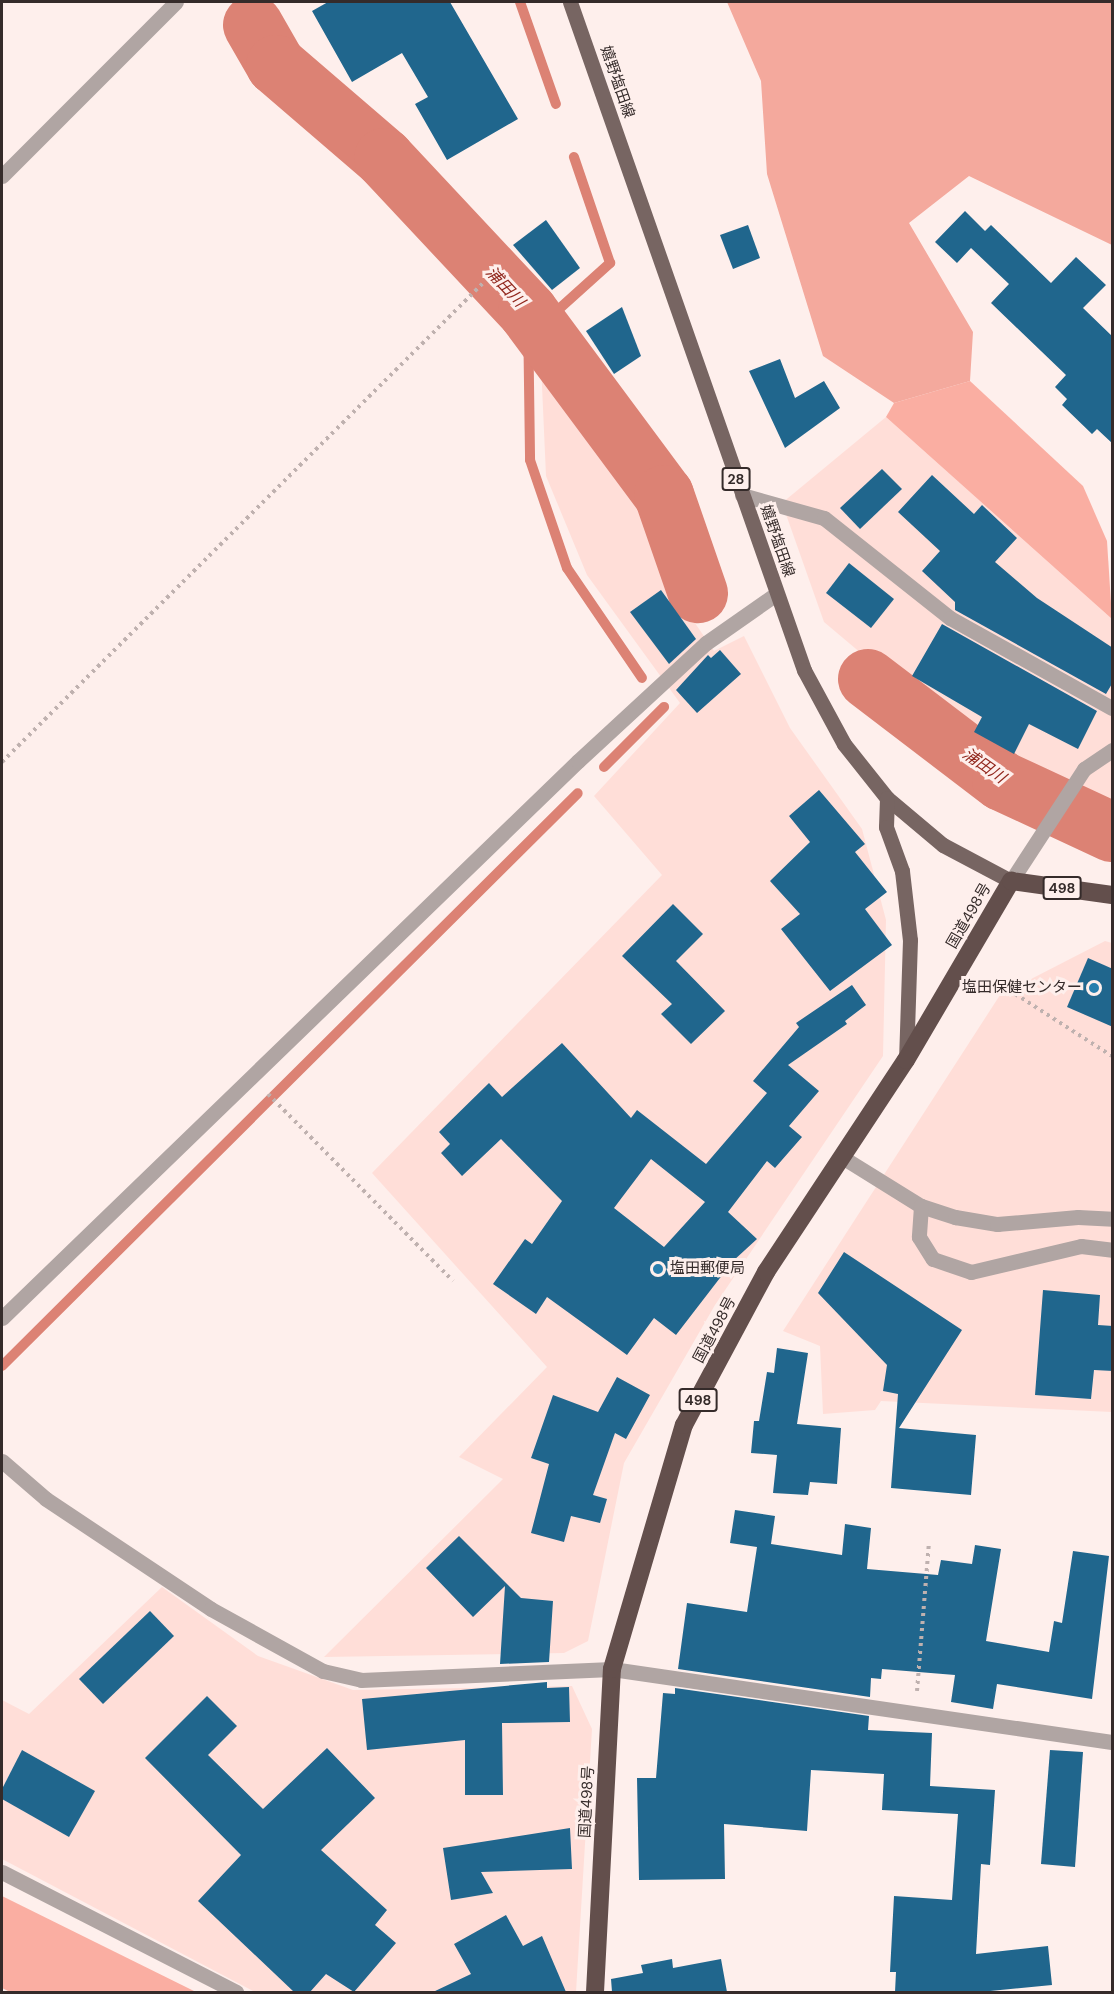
<!DOCTYPE html>
<html>
<head>
<meta charset="utf-8">
<style>
	body { margin:0 }
	#map { position:relative; width:1114px; height:1994px; overflow:hidden; background:#feefec; font-family:"DM Sans","Noto Sans JP",sans-serif }
	div>[style] { position:absolute }
	.built>* { inset:0; background:#ffded8 }
	.green>* { inset:0; background:#faaea2 }
	.forest>* { inset:0; background:#f4a99d }
	.stream>* { height:10px; margin:-5px; padding:0 5px; transform-origin:5px; border-radius:5px; background:#dc8274 }
	.river>* { height:60px; margin:-30px; padding:0 30px; transform-origin:30px; border-radius:30px; background:#dc8274 }
	.building>* { inset:0; background:#20668d }
	.path>* { height:4px; margin-top:-2px; transform-origin:0; background:repeating-linear-gradient(90deg,#bfb1af 0 3px,transparent 0 7.5px) }
	.minor>* { height:15px; margin:-7.5px; padding:0 7.5px; transform-origin:7.5px; border-radius:7.5px; background:#b0a5a3 }
	.major>* { height:15px; margin:-7.5px; padding:0 7.5px; transform-origin:7.5px; border-radius:7.5px; background:#776562 }
	.highway>* { height:18px; margin:-9px; padding:0 9px; transform-origin:9px; border-radius:9px; background:#634f4c }
	.dots>* { width:16px; height:16px; translate:-50% -50%; box-sizing:border-box; border:3px solid #feefec; border-radius:50% }
	span { translate:-50% -50%; white-space:nowrap; text-align:center; line-height:1.15; -webkit-text-stroke:6px #feefec; paint-order:stroke }
	.shield-label span { padding:2px 4px; background:#feefec; border:2px solid; border-radius:4px; -webkit-text-stroke-width:0 }
	.shield-label { font-size:14px; color:#352b2a; font-weight:700 }
	.street-label { font-size:15px; color:#352b2a }
	.poi-label { font-size:15px; color:#352b2a }
	.right { translate:-100% -50%; text-align:right }
	.left { translate:0 -50%; text-align:left }
	.water-label { font-size:16px; color:#91261c; font-style:italic }
	.frame { position:absolute; inset:0; border:3px solid #352b2a; pointer-events:none }
</style>
</head>
<body>
<div id="map">
	<div class="built">
		<i style="clip-path:polygon(540px 341px,618px 441px,659px 514px,680px 601px,714px 651px,744px 636px,790px 728px,862px 829px,886px 920px,883px 1056px,715px 1305px,624px 1463px,588px 1641px,564px 1653px,324px 1657px,503px 1479px,459px 1457px,547px 1367px,372px 1173px,662px 875px,594px 796px,680px 703px,587px 575px,546px 476px)"></i>
		<i style="clip-path:polygon(886px 417px,1112px 619px,1112px 817px,995px 766px,824px 622px,782px 503px)"></i>
		<i style="clip-path:polygon(1105px 941px,1112px 943px,1112px 1412px,881px 1401px,875px 1410px,823px 1414px,820px 1346px,783px 1331px,1000px 995px)"></i>
		<i style="clip-path:polygon(162px 1587px,258px 1656px,353px 1690px,572px 1686px,592px 1729px,576px 1992px,255px 1992px,2px 1859px,2px 1700px,29px 1714px)"></i>
	</div>
	<div class="green">
		<i style="clip-path:polygon(970px 381px,1083px 486px,1107px 541px,1112px 619px,886px 417px,894px 403px)"></i>
		<i style="clip-path:polygon(2px 1896px,196px 1992px,10px 1992px,2px 1988px)"></i>
	</div>
	<div class="forest">
		<i style="clip-path:polygon(727px 2px,1112px 2px,1112px 245px,969px 176px,909px 223px,973px 332px,970px 381px,894px 403px,823px 356px,767px 174px,761px 81px)"></i>
	</div>
	<div class="stream">
		<i style="left:242px;top:2px;width:25px;rotate:64deg"></i>
		<i style="left:520px;top:2px;width:108px;rotate:70.6deg"></i>
		<i style="left:528px;top:312px;width:148px;rotate:89.2deg"></i>
		<i style="left:530px;top:460px;width:114px;rotate:71.1deg"></i>
		<i style="left:567px;top:568px;width:133px;rotate:55.7deg"></i>
		<i style="left:539px;top:327px;width:96px;rotate:-42deg"></i>
		<i style="left:610px;top:263px;width:112px;rotate:-108.8deg"></i>
		<i style="left:604px;top:767px;width:85px;rotate:-45deg"></i>
		<i style="left:2px;top:1366px;width:812px;rotate:-44.85deg"></i>
	</div>
	<div class="river">
		<i style="left:253px;top:25px;width:46px;rotate:60.1deg"></i>
		<i style="left:276px;top:65px;width:143px;rotate:40.7deg"></i>
		<i style="left:384px;top:158px;width:211px;rotate:46.9deg"></i>
		<i style="left:528px;top:312px;width:228px;rotate:53.4deg"></i>
		<i style="left:664px;top:495px;width:104px;rotate:70.9deg"></i>
		<i style="left:868px;top:679px;width:168px;rotate:37.3deg"></i>
		<i style="left:1002px;top:781px;width:121px;rotate:24.9deg"></i>
	</div>
	<div class="building">
		<i style="clip-path:polygon(328px 2px,450px 2px,518px 119px,447px 160px,415px 104px,428px 97px,402px 53px,352px 82px,312px 11px)"></i>
		<i style="clip-path:polygon(965px 211px,985px 231px,991px 225px,1051px 283px,1076px 257px,1106px 285px,1083px 308px,1113px 337px,1113px 444px,1097px 429px,1092px 434px,1062px 405px,1067px 399px,1055px 387px,1066px 375px,991px 303px,1009px 284px,971px 248px,957px 263px,935px 242px)"></i>
		<i style="clip-path:polygon(546px 220px,580px 268px,552px 290px,513px 245px)"></i>
		<i style="clip-path:polygon(748px 225px,760px 258px,733px 269px,720px 235px)"></i>
		<i style="clip-path:polygon(622px 307px,641px 356px,614px 374px,586px 331px)"></i>
		<i style="clip-path:polygon(780px 359px,795px 398px,824px 381px,840px 408px,785px 448px,749px 371px)"></i>
		<i style="clip-path:polygon(882px 469px,902px 489px,860px 529px,840px 508px)"></i>
		<i style="clip-path:polygon(932px 475px,974px 514px,982px 505px,1017px 538px,995px 562px,1037px 598px,1113px 648px,1113px 682px,1106px 694px,955px 610px,955px 602px,922px 571px,940px 551px,898px 512px)"></i>
		<i style="clip-path:polygon(849px 563px,894px 599px,871px 628px,826px 593px)"></i>
		<i style="clip-path:polygon(661px 590px,696px 639px,669px 664px,630px 612px)"></i>
		<i style="clip-path:polygon(942px 624px,1097px 711px,1078px 749px,1029px 724px,1014px 754px,974px 732px,982px 717px,912px 676px)"></i>
		<i style="clip-path:polygon(720px 650px,741px 674px,697px 713px,676px 690px,708px 655px,711px 658px)"></i>
		<i style="clip-path:polygon(819px 790px,865px 844px,855px 852px,887px 892px,865px 909px,892px 945px,830px 991px,781px 929px,800px 914px,770px 881px,810px 842px,789px 816px)"></i>
		<i style="clip-path:polygon(673px 904px,703px 934px,676px 961px,725px 1011px,691px 1044px,661px 1014px,672px 1004px,622px 956px)"></i>
		<i style="clip-path:polygon(1088px 958px,1113px 969px,1113px 1027px,1067px 1007px)"></i>
		<i style="clip-path:polygon(evenodd,852px 985px,866px 1005px,845px 1021px,847px 1024px,788px 1065px,819px 1091px,789px 1126px,802px 1137px,775px 1168px,767px 1161px,728px 1212px,757px 1239px,733px 1261px,676px 1335px,654px 1318px,627px 1355px,547px 1297px,536px 1314px,493px 1284px,525px 1239px,532px 1244px,562px 1201px,501px 1139px,462px 1176px,441px 1153px,450px 1144px,439px 1132px,489px 1083px,502px 1097px,562px 1043px,631px 1118px,637px 1110px,706px 1164px,767px 1093px,753px 1081px,799px 1027px,796px 1023px,852px 985px,651px 1159px,705px 1202px,664px 1247px,614px 1208px,651px 1159px)"></i>
		<i style="clip-path:polygon(844px 1252px,962px 1330px,899px 1428px,976px 1435px,971px 1495px,891px 1488px,898px 1394px,883px 1391px,887px 1365px,818px 1293px)"></i>
		<i style="clip-path:polygon(1043px 1290px,1100px 1295px,1098px 1325px,1113px 1326px,1113px 1371px,1094px 1370px,1091px 1399px,1035px 1395px)"></i>
		<i style="clip-path:polygon(777px 1348px,808px 1353px,797px 1424px,841px 1428px,837px 1484px,810px 1482px,808px 1495px,773px 1493px,777px 1455px,751px 1453px,754px 1421px,759px 1421px,767px 1372px,774px 1373px)"></i>
		<i style="clip-path:polygon(617px 1377px,650px 1395px,626px 1439px,615px 1433px,593px 1495px,607px 1499px,600px 1523px,571px 1516px,564px 1542px,531px 1533px,549px 1464px,531px 1458px,553px 1395px,598px 1412px)"></i>
		<i style="clip-path:polygon(735px 1510px,775px 1516px,771px 1544px,842px 1555px,845px 1524px,871px 1528px,867px 1569px,938px 1575px,941px 1560px,972px 1564px,975px 1545px,1001px 1549px,986px 1641px,1049px 1652px,1054px 1621px,1062px 1623px,1073px 1551px,1109px 1556px,1092px 1699px,997px 1684px,993px 1709px,951px 1702px,955px 1675px,882px 1669px,881px 1679px,871px 1678px,870px 1697px,678px 1669px,687px 1603px,747px 1612px,757px 1547px,730px 1543px)"></i>
		<i style="clip-path:polygon(459px 1536px,521px 1598px,553px 1601px,549px 1662px,500px 1664px,505px 1586px,473px 1617px,426px 1568px)"></i>
		<i style="clip-path:polygon(150px 1611px,174px 1636px,103px 1704px,79px 1679px)"></i>
		<i style="clip-path:polygon(547px 1682px,547px 1688px,569px 1687px,570px 1722px,502px 1723px,503px 1795px,465px 1795px,465px 1740px,367px 1750px,362px 1699px)"></i>
		<i style="clip-path:polygon(675px 1688px,869px 1716px,868px 1730px,932px 1733px,930px 1786px,995px 1790px,990px 1865px,981px 1864px,976px 1954px,1048px 1946px,1052px 1985px,980px 1992px,895px 1992px,896px 1972px,890px 1972px,894px 1896px,952px 1900px,958px 1814px,882px 1810px,884px 1774px,811px 1770px,807px 1831px,724px 1824px,725px 1879px,639px 1880px,637px 1778px,656px 1778px,663px 1693px,675px 1694px)"></i>
		<i style="clip-path:polygon(207px 1696px,237px 1726px,208px 1755px,263px 1809px,327px 1748px,375px 1798px,321px 1850px,387px 1910px,375px 1925px,396px 1943px,354px 1992px,326px 1974px,310px 1992px,294px 1992px,198px 1901px,241px 1855px,145px 1758px)"></i>
		<i style="clip-path:polygon(22px 1750px,95px 1791px,69px 1837px,2px 1799px,2px 1789px)"></i>
		<i style="clip-path:polygon(1050px 1750px,1083px 1752px,1075px 1867px,1041px 1864px)"></i>
		<i style="clip-path:polygon(570px 1828px,572px 1869px,481px 1872px,493px 1893px,451px 1900px,443px 1848px)"></i>
		<i style="clip-path:polygon(506px 1915px,523px 1946px,542px 1936px,566px 1992px,433px 1992px,471px 1974px,454px 1944px)"></i>
		<i style="clip-path:polygon(672px 1959px,673px 1968px,721px 1959px,727px 1992px,612px 1992px,611px 1979px,643px 1973px,641px 1965px)"></i>
	</div>
	<div class="path">
		<i style="left:2px;top:762px;width:683px;rotate:-44.88deg"></i>
		<i style="left:1009px;top:990px;width:122px;rotate:32.7deg"></i>
		<i style="left:268px;top:1094px;width:263px;rotate:45.3deg"></i>
		<i style="left:917px;top:1691px;width:149px;rotate:-85.4deg"></i>
	</div>
	<div class="minor">
		<i style="left:2px;top:176px;width:246px;rotate:-45deg"></i>
		<i style="left:742px;top:495px;width:85px;rotate:15.7deg"></i>
		<i style="left:824px;top:518px;width:161px;rotate:38.4deg"></i>
		<i style="left:950px;top:618px;width:185px;rotate:29.1deg"></i>
		<i style="left:1011px;top:881px;width:134px;rotate:-56.9deg"></i>
		<i style="left:1084px;top:769px;width:34px;rotate:-34deg"></i>
		<i style="left:842px;top:1157px;width:93px;rotate:31.8deg"></i>
		<i style="left:921px;top:1206px;width:36px;rotate:18deg"></i>
		<i style="left:955px;top:1217px;width:43px;rotate:9.5deg"></i>
		<i style="left:997px;top:1224px;width:81px;rotate:-4.9deg"></i>
		<i style="left:1078px;top:1217px;width:34px;rotate:3deg"></i>
		<i style="left:921px;top:1206px;width:31px;rotate:94deg"></i>
		<i style="left:919px;top:1237px;width:26px;rotate:58deg"></i>
		<i style="left:933px;top:1259px;width:40px;rotate:18.9deg"></i>
		<i style="left:971px;top:1272px;width:113px;rotate:-13.3deg"></i>
		<i style="left:1081px;top:1246px;width:31px;rotate:7deg"></i>
		<i style="left:2px;top:1318px;width:801px;rotate:-44.04deg"></i>
		<i style="left:578px;top:761px;width:174px;rotate:-42.7deg"></i>
		<i style="left:706px;top:643px;width:85px;rotate:-35deg"></i>
		<i style="left:2px;top:1461px;width:58px;rotate:40.8deg"></i>
		<i style="left:46px;top:1499px;width:198px;rotate:33.7deg"></i>
		<i style="left:211px;top:1609px;width:128px;rotate:29deg"></i>
		<i style="left:323px;top:1671px;width:39px;rotate:13deg"></i>
		<i style="left:361px;top:1680px;width:251px;rotate:-2.5deg"></i>
		<i style="left:612px;top:1669px;width:505px;rotate:8.31deg"></i>
		<i style="left:2px;top:1872px;width:263px;rotate:27.1deg"></i>
	</div>
	<div class="major">
		<i style="left:570px;top:2px;width:708px;rotate:70.69deg"></i>
		<i style="left:804px;top:670px;width:84px;rotate:61.6deg"></i>
		<i style="left:844px;top:744px;width:69px;rotate:51.5deg"></i>
		<i style="left:887px;top:798px;width:73px;rotate:40deg"></i>
		<i style="left:943px;top:845px;width:77px;rotate:27.9deg"></i>
		<i style="left:887px;top:798px;width:29px;rotate:92deg"></i>
		<i style="left:886px;top:827px;width:47px;rotate:70deg"></i>
		<i style="left:902px;top:871px;width:69px;rotate:83.4deg"></i>
		<i style="left:910px;top:940px;width:120px;rotate:91.9deg"></i>
	</div>
	<div class="highway">
		<i style="left:595px;top:1992px;width:323px;rotate:-87deg"></i>
		<i style="left:612px;top:1669px;width:254px;rotate:-73.6deg"></i>
		<i style="left:684px;top:1425px;width:174px;rotate:-61.8deg"></i>
		<i style="left:766px;top:1272px;width:254px;rotate:-56.6deg"></i>
		<i style="left:906px;top:1060px;width:208px;rotate:-59.6deg"></i>
		<i style="left:1011px;top:881px;width:102px;rotate:7.9deg"></i>
	</div>
	<div class="dots">
		<i style="left:1094px;top:988px;background:#277ead"></i>
		<i style="left:658px;top:1269px;background:#277ead"></i>
	</div>
	<div class="shield-label">
		<span style="left:736px;top:479px">28</span>
		<span style="left:1062px;top:888px">498</span>
		<span style="left:698px;top:1400px">498</span>
	</div>
	<div class="street-label">
		<span style="left:617px;top:82px;rotate:71deg">嬉野塩田線</span>
		<span style="left:777px;top:541px;rotate:71deg">嬉野塩田線</span>
		<span style="left:969px;top:916px;rotate:-60deg">国道498号</span>
		<span style="left:715px;top:1330px;rotate:-62deg">国道498号</span>
		<span style="left:587px;top:1802px;rotate:-87deg">国道498号</span>
	</div>
	<div class="poi-label">
		<span class="right" style="left:1082px;top:988px">塩田保健センター</span>
		<span class="left" style="left:670px;top:1269px">塩田郵便局</span>
	</div>
	<div class="water-label">
		<span style="left:505px;top:287px;rotate:47deg">浦田川</span>
		<span style="left:984px;top:766px;rotate:35deg">浦田川</span>
	</div>
	<div class="frame"></div>
</div>
</body>
</html>
